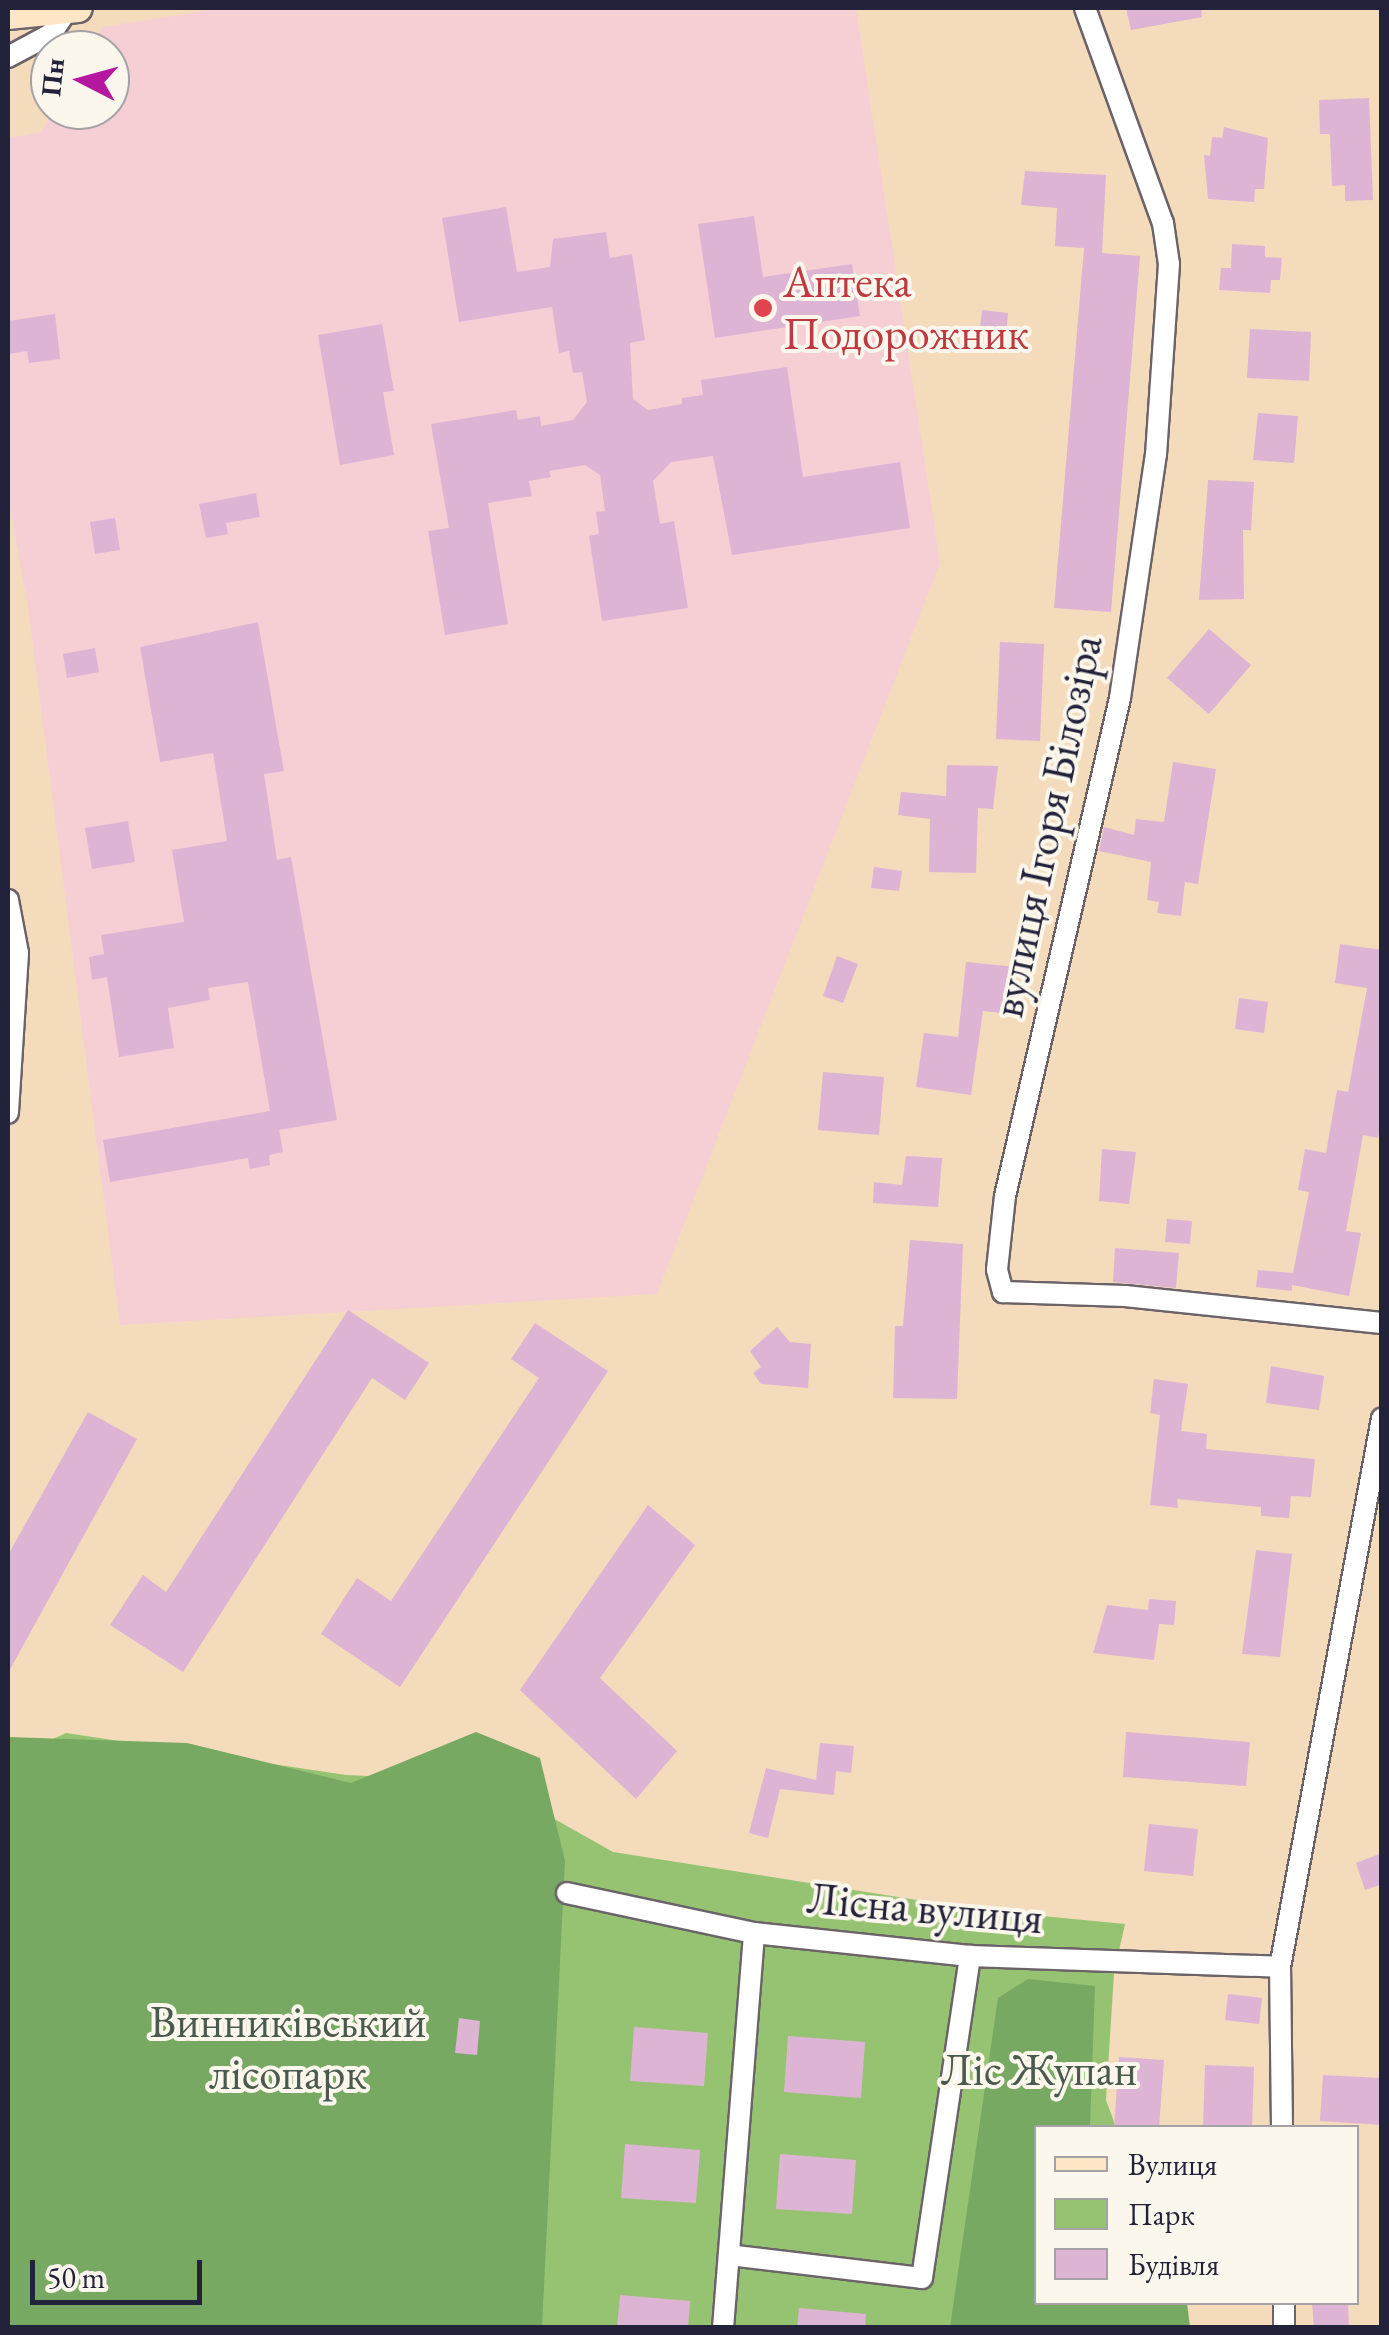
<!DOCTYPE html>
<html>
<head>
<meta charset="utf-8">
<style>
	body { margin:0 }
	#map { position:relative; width:1389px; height:2335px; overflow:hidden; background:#f3dbbc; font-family:"EB Garamond",serif }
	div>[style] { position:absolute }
	.built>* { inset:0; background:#f6cfd5 }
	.green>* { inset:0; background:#96c371 }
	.forest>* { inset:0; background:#78a963 }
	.building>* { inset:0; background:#deb4d4 }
	.roads { filter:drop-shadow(2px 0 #6b6368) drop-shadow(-2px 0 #6b6368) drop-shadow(0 2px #6b6368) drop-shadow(0 -2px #6b6368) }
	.street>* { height:20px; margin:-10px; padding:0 10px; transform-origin:10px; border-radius:10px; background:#fff }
	.secondary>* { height:28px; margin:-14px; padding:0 14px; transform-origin:14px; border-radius:14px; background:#fee5c5 }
	.dots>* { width:28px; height:28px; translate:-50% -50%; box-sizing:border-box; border:5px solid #fbf7ec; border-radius:50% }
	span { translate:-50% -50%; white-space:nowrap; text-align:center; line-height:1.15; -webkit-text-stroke:8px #fbf7ec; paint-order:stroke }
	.health-label { font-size:45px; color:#be3a42 }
	.left { translate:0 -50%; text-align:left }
	.street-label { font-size:45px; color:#22223b }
	.park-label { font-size:45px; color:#4b5a4e }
	.frame { position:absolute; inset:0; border:10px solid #22223b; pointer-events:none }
	.legend { position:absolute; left:1034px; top:2125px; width:325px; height:180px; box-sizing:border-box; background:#fbf7ec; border:2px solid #a4a2a5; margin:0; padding:12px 18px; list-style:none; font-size:30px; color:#22223b }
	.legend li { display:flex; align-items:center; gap:20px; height:50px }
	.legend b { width:50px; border:2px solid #a4a2a5 }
	.north { position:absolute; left:30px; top:30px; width:100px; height:100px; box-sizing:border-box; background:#fbf7ec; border:2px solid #a4a2a5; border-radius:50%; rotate:276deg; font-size:28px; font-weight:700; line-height:40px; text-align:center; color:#22223b }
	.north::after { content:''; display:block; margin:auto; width:35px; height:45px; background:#b5179e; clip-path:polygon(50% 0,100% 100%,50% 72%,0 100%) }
	.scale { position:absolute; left:30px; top:2260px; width:172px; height:45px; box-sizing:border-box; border:5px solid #22223b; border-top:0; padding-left:12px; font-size:30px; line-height:35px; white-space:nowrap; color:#22223b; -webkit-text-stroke:8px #fbf7ec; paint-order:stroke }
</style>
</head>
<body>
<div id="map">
	<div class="built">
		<i style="clip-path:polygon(224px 8px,856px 8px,940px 563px,657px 1294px,120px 1325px,28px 607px,8px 496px,8px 138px,41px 132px,54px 110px,110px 110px,110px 50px,89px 50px,102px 27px)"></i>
	</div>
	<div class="green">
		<i style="clip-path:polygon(66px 1733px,346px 1775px,487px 1781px,613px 1852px,980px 1910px,1125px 1924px,1114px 1973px,1106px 2100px,1116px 2127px,1036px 2128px,1036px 2302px,1190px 2327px,8px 2327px,8px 1760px)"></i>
	</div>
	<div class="forest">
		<i style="clip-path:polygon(476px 1732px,540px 1758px,565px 1861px,542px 2327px,8px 2328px,8px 1737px,187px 1743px,351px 1783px)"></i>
		<i style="clip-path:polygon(1028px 1979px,1095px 1986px,1090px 2127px,1036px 2128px,1036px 2302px,1187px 2303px,1190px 2327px,950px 2327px,998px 1998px)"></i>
	</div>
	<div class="building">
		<i style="clip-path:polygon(1126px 8px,1201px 8px,1202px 17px,1131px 30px)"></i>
		<i style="clip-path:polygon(1369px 98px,1373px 200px,1345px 201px,1345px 185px,1332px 186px,1330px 134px,1320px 134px,1319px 100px)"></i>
		<i style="clip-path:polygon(1224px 127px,1268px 138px,1264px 189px,1255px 189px,1254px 202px,1208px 199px,1204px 155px,1210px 156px,1212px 137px,1222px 138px)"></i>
		<i style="clip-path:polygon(1025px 171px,1106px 175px,1102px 253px,1140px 256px,1111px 612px,1054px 608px,1084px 248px,1055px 246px,1057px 208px,1021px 205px)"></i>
		<i style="clip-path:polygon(506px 207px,517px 272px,550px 267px,553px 239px,606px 232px,610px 258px,632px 254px,645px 340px,630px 343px,633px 399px,648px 410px,682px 404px,682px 398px,703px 395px,701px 380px,787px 367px,803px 477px,900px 462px,910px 528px,732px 555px,713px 456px,671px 462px,653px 481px,660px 524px,674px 521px,688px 608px,602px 621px,589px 536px,599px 534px,596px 512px,605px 511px,600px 475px,585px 465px,549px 471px,551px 477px,529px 481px,532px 496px,488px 503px,508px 624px,445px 635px,428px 531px,449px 528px,431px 424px,516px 410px,518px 420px,540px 416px,541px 426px,573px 420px,587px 402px,582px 372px,573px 373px,569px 351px,559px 353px,552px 307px,459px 322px,442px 218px)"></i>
		<i style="clip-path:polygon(754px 216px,763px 277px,852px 264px,860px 316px,715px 338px,698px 224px)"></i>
		<i style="clip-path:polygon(1232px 244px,1265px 246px,1265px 257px,1282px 258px,1280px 280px,1271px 280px,1270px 293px,1219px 290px,1221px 268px,1231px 268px)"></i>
		<i style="clip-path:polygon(982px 310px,1008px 313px,1005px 348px,978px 345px)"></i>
		<i style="clip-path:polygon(55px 314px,60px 359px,29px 363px,27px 351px,8px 354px,8px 321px)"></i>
		<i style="clip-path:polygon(382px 324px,394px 391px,383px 392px,394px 455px,340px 465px,318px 335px)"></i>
		<i style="clip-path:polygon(1250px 329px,1311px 332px,1309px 381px,1247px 378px)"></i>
		<i style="clip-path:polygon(1258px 413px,1298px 416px,1294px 463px,1253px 460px)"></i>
		<i style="clip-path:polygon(1208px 480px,1254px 482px,1251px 530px,1243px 530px,1244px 599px,1199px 600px)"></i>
		<i style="clip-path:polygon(256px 493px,260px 517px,226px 523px,228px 534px,206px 538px,199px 504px)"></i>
		<i style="clip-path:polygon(115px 518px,120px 550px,95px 554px,90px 522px)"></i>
		<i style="clip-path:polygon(258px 622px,284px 771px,264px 774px,277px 860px,291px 857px,337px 1120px,279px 1130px,283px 1152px,269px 1155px,270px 1165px,250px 1169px,248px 1158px,110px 1182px,103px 1140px,270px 1111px,248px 982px,208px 988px,210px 1000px,168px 1008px,174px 1048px,119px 1057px,107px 977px,92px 980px,89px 957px,104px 954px,101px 935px,184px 922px,172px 850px,227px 841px,213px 753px,160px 762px,140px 647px)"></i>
		<i style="clip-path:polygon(1209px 629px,1251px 665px,1209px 714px,1167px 678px)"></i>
		<i style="clip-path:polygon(1000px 642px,1044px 644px,1040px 741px,996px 739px)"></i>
		<i style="clip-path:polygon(95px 648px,99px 672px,67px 678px,63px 654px)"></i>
		<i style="clip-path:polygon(1173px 762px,1216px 769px,1198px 884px,1185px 882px,1181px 916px,1157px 913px,1159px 902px,1147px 900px,1151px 862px,1099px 851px,1104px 827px,1134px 835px,1136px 819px,1164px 822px)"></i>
		<i style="clip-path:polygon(947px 765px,998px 766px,993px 809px,978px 808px,976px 873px,929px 872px,930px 819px,898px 815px,901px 792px,946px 796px)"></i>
		<i style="clip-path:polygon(128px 821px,135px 862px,92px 869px,85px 828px)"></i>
		<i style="clip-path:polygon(874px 867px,902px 871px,899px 891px,871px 888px)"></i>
		<i style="clip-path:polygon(1340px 944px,1382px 950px,1382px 1120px,1378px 1138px,1363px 1135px,1346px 1231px,1361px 1233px,1349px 1296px,1292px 1285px,1292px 1291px,1256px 1287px,1258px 1270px,1293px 1273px,1309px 1192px,1298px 1190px,1305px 1149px,1326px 1153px,1337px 1090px,1348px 1092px,1367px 988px,1335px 983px)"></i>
		<i style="clip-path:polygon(837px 956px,858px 964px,843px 1003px,823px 996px)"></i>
		<i style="clip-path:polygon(966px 962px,1017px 967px,1012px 1014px,983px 1011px,971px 1095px,916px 1087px,924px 1033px,958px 1037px)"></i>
		<i style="clip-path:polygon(1239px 998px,1268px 1002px,1264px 1033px,1235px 1029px)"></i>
		<i style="clip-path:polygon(823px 1072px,884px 1077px,879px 1135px,818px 1130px)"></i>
		<i style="clip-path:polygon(1102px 1149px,1136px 1152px,1129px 1204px,1099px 1201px)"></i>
		<i style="clip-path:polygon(906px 1156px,942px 1158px,938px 1207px,873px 1203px,874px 1182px,902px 1185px)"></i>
		<i style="clip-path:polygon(1167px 1219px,1192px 1221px,1190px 1244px,1165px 1242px)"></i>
		<i style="clip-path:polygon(910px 1240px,963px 1244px,957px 1399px,893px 1398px,895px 1326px,903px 1326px)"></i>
		<i style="clip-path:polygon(1115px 1248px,1179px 1253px,1176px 1288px,1113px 1282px)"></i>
		<i style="clip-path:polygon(348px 1310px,429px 1363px,405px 1400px,372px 1378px,183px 1672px,110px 1625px,143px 1575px,166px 1592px)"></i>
		<i style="clip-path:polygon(535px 1323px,608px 1371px,400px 1687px,321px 1634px,357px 1578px,391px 1601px,539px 1378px,511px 1359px)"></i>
		<i style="clip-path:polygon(777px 1327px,790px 1342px,811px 1344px,808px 1388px,761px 1384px,753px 1373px,761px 1367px,750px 1351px)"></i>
		<i style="clip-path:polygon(1271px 1366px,1324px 1376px,1319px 1410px,1266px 1403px)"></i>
		<i style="clip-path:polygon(1154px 1379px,1188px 1384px,1181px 1431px,1207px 1434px,1206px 1449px,1315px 1459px,1311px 1497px,1291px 1496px,1289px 1518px,1261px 1516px,1261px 1507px,1177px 1499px,1178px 1508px,1150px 1505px,1160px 1415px,1150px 1413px)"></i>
		<i style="clip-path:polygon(88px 1412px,137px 1439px,8px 1673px,8px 1555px)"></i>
		<i style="clip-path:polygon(648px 1505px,695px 1545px,600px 1678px,677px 1751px,636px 1799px,520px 1690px)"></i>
		<i style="clip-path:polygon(1256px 1550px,1292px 1554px,1280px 1657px,1242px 1654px)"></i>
		<i style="clip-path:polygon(1149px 1599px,1176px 1601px,1174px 1625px,1159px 1624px,1154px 1660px,1093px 1653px,1107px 1605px,1148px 1610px)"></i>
		<i style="clip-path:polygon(1126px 1732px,1250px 1742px,1246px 1786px,1123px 1777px)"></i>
		<i style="clip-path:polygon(820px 1743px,854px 1746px,851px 1773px,836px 1771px,834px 1795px,780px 1789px,768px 1838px,749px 1833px,766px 1768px,816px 1780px)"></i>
		<i style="clip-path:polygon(1149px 1824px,1198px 1829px,1193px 1876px,1144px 1871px)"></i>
		<i style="clip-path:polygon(1382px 1853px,1382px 1884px,1365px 1890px,1356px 1863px)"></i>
		<i style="clip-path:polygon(1228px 1994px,1262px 1998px,1259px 2024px,1225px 2020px)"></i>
		<i style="clip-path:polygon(459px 2018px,480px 2021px,477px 2055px,455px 2053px)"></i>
		<i style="clip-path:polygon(634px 2027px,708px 2033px,704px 2086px,630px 2081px)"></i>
		<i style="clip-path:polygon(788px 2036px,865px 2042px,861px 2098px,784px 2092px)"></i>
		<i style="clip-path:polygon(1119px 2057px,1164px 2060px,1159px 2128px,1114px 2128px)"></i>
		<i style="clip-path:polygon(1205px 2065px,1254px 2067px,1252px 2128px,1203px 2128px)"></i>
		<i style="clip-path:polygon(1323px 2075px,1382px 2078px,1382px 2125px,1320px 2121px)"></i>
		<i style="clip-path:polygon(625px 2144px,700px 2150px,696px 2203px,621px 2198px)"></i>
		<i style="clip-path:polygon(780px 2154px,856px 2160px,852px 2214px,776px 2209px)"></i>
		<i style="clip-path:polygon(620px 2295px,690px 2301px,688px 2328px,617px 2328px)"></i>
		<i style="clip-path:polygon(1312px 2302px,1348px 2302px,1349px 2328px,1314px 2328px)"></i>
		<i style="clip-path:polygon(799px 2308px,866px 2314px,865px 2328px,797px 2328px)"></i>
	</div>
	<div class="roads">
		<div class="street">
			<i style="left:1085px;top:8px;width:229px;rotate:70.1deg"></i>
			<i style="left:1163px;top:223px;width:41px;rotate:81.7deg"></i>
			<i style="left:1169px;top:264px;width:190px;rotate:93.9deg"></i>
			<i style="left:1156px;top:454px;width:247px;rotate:98.4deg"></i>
			<i style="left:1120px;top:698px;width:511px;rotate:103deg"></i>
			<i style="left:1005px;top:1196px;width:74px;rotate:96.2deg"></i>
			<i style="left:997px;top:1270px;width:23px;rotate:75deg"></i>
			<i style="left:1003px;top:1292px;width:122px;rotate:1.9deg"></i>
			<i style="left:1125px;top:1296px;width:258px;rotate:6deg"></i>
			<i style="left:8px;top:57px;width:49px;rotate:-28.1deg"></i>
			<i style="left:51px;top:34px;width:30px;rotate:-56deg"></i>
			<i style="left:8px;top:900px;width:54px;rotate:79.3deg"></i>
			<i style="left:18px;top:953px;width:160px;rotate:93.6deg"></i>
			<i style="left:567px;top:1893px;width:191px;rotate:12.1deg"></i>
			<i style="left:754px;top:1933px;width:217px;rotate:6.1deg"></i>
			<i style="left:970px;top:1956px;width:310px;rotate:2deg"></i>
			<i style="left:1282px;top:2128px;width:161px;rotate:-90.7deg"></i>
			<i style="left:1280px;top:1967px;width:558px;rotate:-79.47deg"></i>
			<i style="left:729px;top:2255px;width:194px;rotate:6.8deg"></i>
			<i style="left:922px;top:2278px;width:326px;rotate:-81.5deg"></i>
			<i style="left:1284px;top:2302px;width:26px;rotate:90deg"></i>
			<i style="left:723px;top:2328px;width:396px;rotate:-85.5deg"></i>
		</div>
		<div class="secondary">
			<i style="left:8px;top:15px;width:70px;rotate:-5.7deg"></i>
		</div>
	</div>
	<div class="dots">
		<i style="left:763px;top:308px;background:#e0444e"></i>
	</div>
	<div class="health-label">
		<span class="left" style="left:783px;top:308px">Аптека<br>Подорожник</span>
	</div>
	<div class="street-label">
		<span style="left:1047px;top:826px;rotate:-78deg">вулиця Ігоря Білозіра</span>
		<span style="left:925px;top:1908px;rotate:5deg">Лісна вулиця</span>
	</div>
	<div class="park-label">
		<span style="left:288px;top:2048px">Винниківський<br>лісопарк</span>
		<span style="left:1039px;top:2070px">Ліс Жупан</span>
	</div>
	<div class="frame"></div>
	<ul class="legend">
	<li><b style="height:12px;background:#fee5c5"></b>Вулиця</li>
	<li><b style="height:28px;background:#96c371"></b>Парк</li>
	<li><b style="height:28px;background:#deb4d4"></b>Будівля</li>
	</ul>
	<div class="north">Пн</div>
	<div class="scale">50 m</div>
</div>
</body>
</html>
